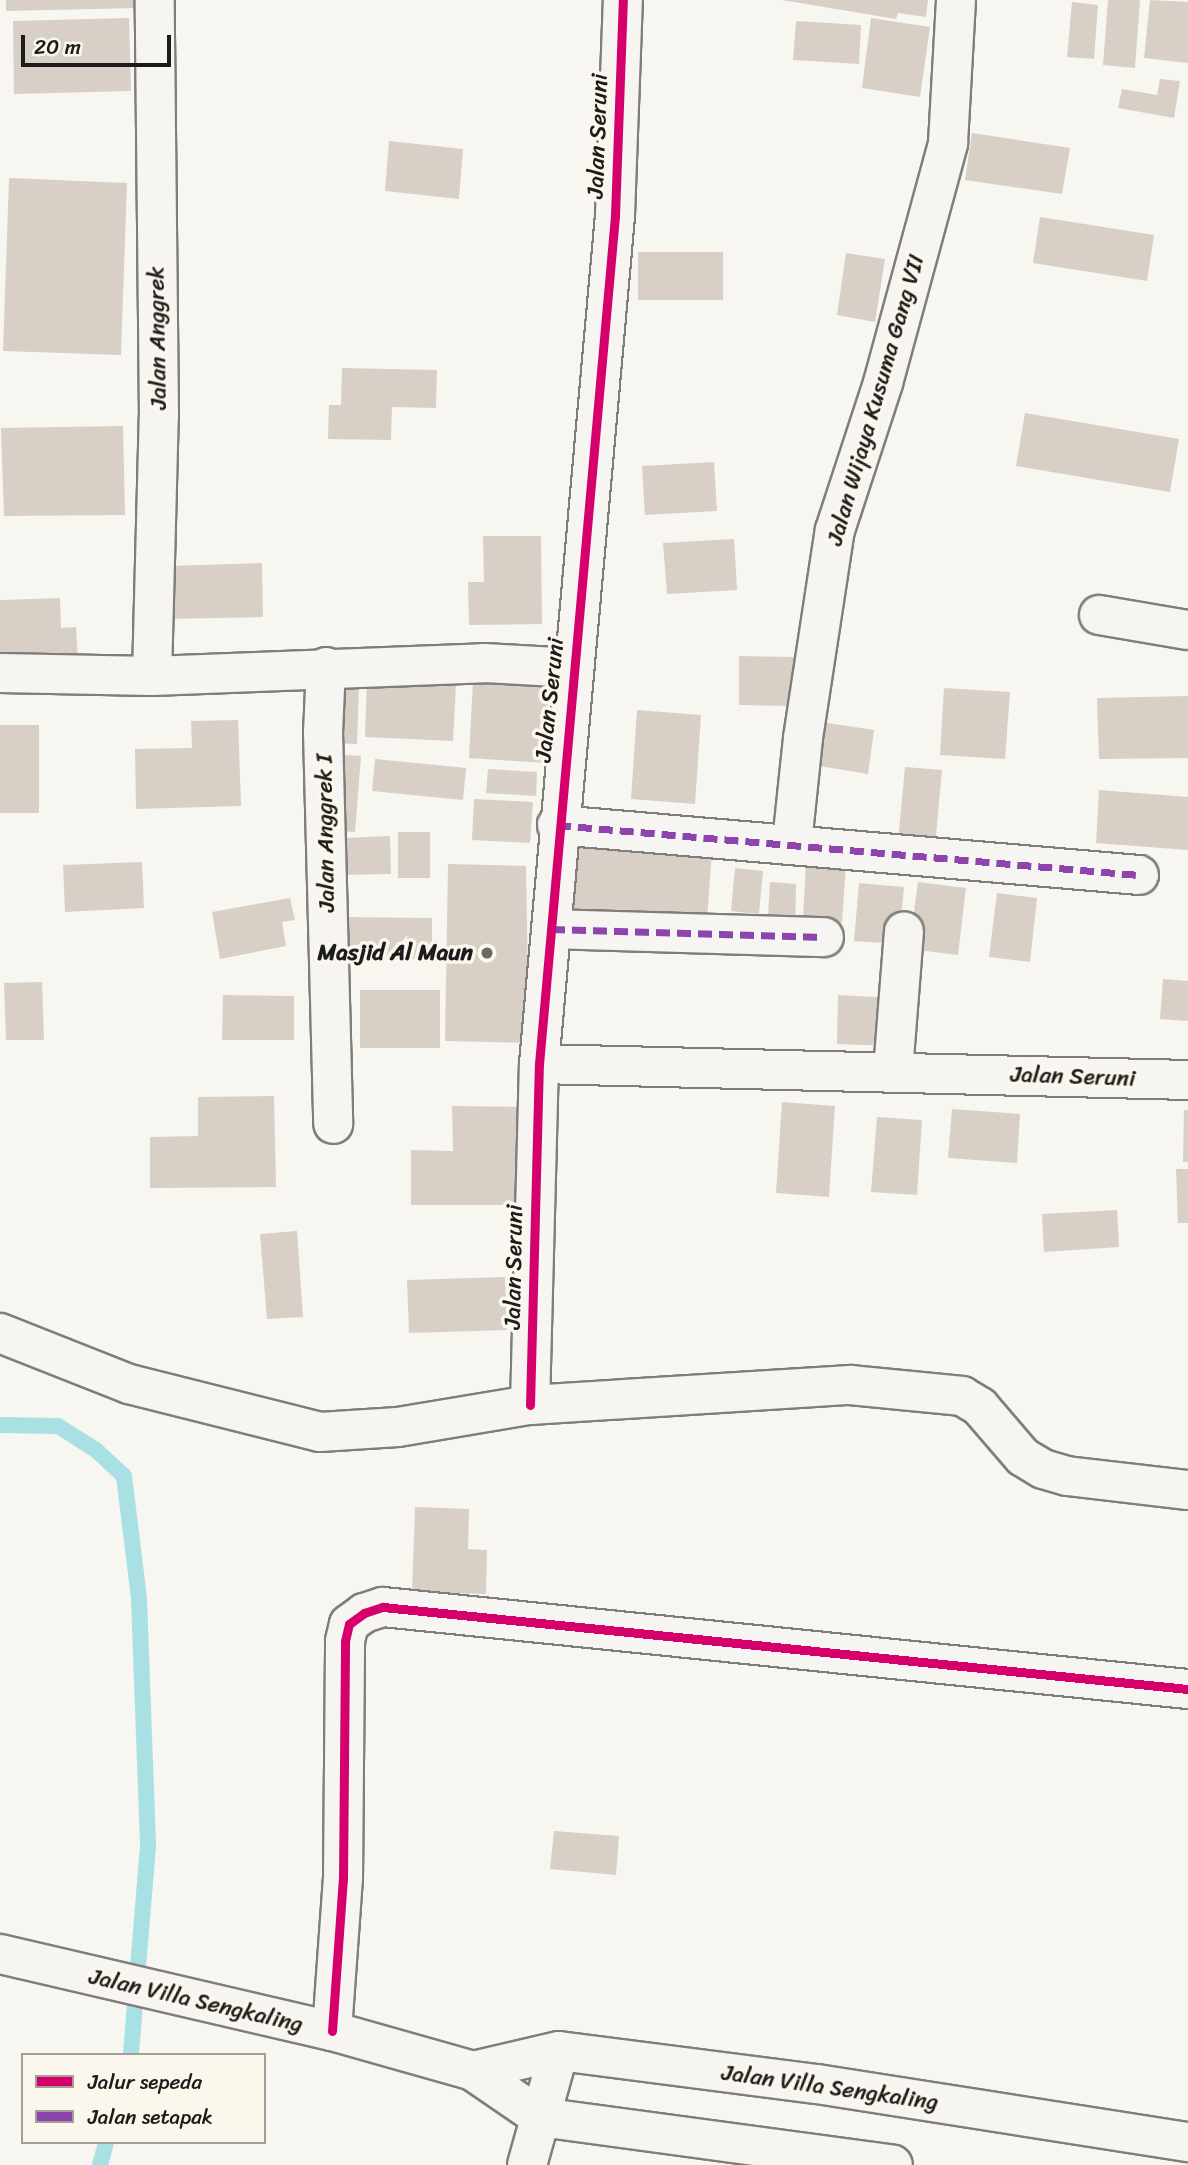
<!DOCTYPE html>
<html>
<head>
<meta charset="utf-8">
<style>
	body { margin:0 }
	#map { position:relative; width:1188px; height:2165px; overflow:hidden; background:#f8f6f0; font-family:Sriracha,sans-serif }
	div>[style] { position:absolute }
	.stream>* { height:16px; margin:-8px; padding:0 8px; transform-origin:8px; border-radius:8px; background:#a8e0e4 }
	.building>* { inset:0; background:#d8d0c6 }
	.roads { filter:drop-shadow(2px 0 #7f7e7b) drop-shadow(-2px 0 #7f7e7b) drop-shadow(0 2px #7f7e7b) drop-shadow(0 -2px #7f7e7b) }
	.minor>* { height:38px; margin:-19px; padding:0 19px; transform-origin:19px; border-radius:19px; background:#f6f5f1 }
	.quiet>* { height:7px; margin-top:-3.5px; transform-origin:0; background:repeating-linear-gradient(90deg,#8e44ad 0 14px,transparent 0 21px) }
	.cycleway>* { height:9px; margin:-4.5px; padding:0 4.5px; transform-origin:4.5px; border-radius:4.5px; background:#d6006c }
	.dots>* { width:19px; height:19px; translate:-50% -50%; box-sizing:border-box; border:4px solid #fbf7ec; border-radius:50% }
	span { translate:-50% -50%; white-space:nowrap; text-align:center; line-height:1.15; -webkit-text-stroke:7px #fbf7ec; paint-order:stroke }
	.street-label { font-size:23px; color:#1c1c1c }
	.poi-label { font-size:23px; color:#1c1c1c; font-weight:700 }
	.right { translate:-100% -50%; text-align:right }
	.legend { position:absolute; left:21px; top:2053px; width:245px; height:91px; box-sizing:border-box; background:#fbf7ec; border:2px solid #a29f99; margin:0; padding:9px 12px; list-style:none; font-size:21px; color:#1c1c1c }
	.legend li { display:flex; align-items:center; gap:14px; height:35px }
	.legend b { width:35px; border:2px solid #a29f99 }
	.scale { position:absolute; left:21px; top:35px; width:150px; height:32px; box-sizing:border-box; border:4px solid #1c1c1c; border-top:0; padding-left:9px; font-size:21px; line-height:24px; white-space:nowrap; color:#1c1c1c; -webkit-text-stroke:5px #fbf7ec; paint-order:stroke }
</style>
</head>
<body>
<div id="map">
	<div class="stream">
		<i style="left:0;top:1425px;width:58px;rotate:1deg"></i>
		<i style="left:58px;top:1426px;width:45px;rotate:32.3deg"></i>
		<i style="left:96px;top:1450px;width:38px;rotate:43deg"></i>
		<i style="left:124px;top:1476px;width:124px;rotate:83deg"></i>
		<i style="left:139px;top:1599px;width:247px;rotate:87.9deg"></i>
		<i style="left:148px;top:1846px;width:210px;rotate:94.7deg"></i>
		<i style="left:100px;top:2165px;width:24px;rotate:-75deg"></i>
	</div>
	<div class="building">
		<i style="clip-path:polygon(6px 0,138px 0,138px 8px,6px 11px)"></i>
		<i style="clip-path:polygon(782px 0,928px 0,926px 17px,898px 13px,896px 19px)"></i>
		<i style="clip-path:polygon(1108px 0,1140px 0,1135px 68px,1103px 65px)"></i>
		<i style="clip-path:polygon(1150px 0,1188px 2px,1188px 63px,1144px 58px)"></i>
		<i style="clip-path:polygon(1072px 2px,1098px 5px,1094px 59px,1067px 57px)"></i>
		<i style="clip-path:polygon(129px 18px,131px 91px,14px 94px,13px 21px)"></i>
		<i style="clip-path:polygon(871px 18px,930px 27px,920px 97px,862px 88px)"></i>
		<i style="clip-path:polygon(796px 21px,861px 25px,859px 64px,793px 60px)"></i>
		<i style="clip-path:polygon(1160px 79px,1180px 81px,1174px 118px,1118px 108px,1122px 89px,1157px 95px)"></i>
		<i style="clip-path:polygon(972px 133px,1070px 148px,1062px 194px,965px 180px)"></i>
		<i style="clip-path:polygon(389px 141px,463px 149px,459px 199px,385px 191px)"></i>
		<i style="clip-path:polygon(9px 178px,127px 183px,121px 355px,3px 351px)"></i>
		<i style="clip-path:polygon(1040px 217px,1154px 235px,1147px 281px,1033px 263px)"></i>
		<i style="clip-path:polygon(638px 252px,723px 252px,723px 300px,638px 300px)"></i>
		<i style="clip-path:polygon(846px 253px,885px 259px,875px 322px,837px 315px)"></i>
		<i style="clip-path:polygon(342px 368px,437px 370px,436px 408px,392px 407px,391px 440px,328px 439px,329px 405px,341px 405px)"></i>
		<i style="clip-path:polygon(1025px 413px,1179px 439px,1170px 492px,1016px 466px)"></i>
		<i style="clip-path:polygon(123px 426px,125px 515px,4px 516px,1px 428px)"></i>
		<i style="clip-path:polygon(714px 462px,717px 511px,645px 515px,642px 466px)"></i>
		<i style="clip-path:polygon(483px 536px,541px 536px,542px 624px,469px 625px,468px 582px,484px 582px)"></i>
		<i style="clip-path:polygon(734px 539px,737px 590px,667px 594px,663px 543px)"></i>
		<i style="clip-path:polygon(262px 563px,263px 617px,167px 619px,166px 566px)"></i>
		<i style="clip-path:polygon(60px 598px,61px 628px,76px 627px,78px 659px,0 662px,0 600px)"></i>
		<i style="clip-path:polygon(739px 656px,799px 657px,799px 706px,739px 705px)"></i>
		<i style="clip-path:polygon(367px 680px,456px 685px,453px 741px,365px 737px)"></i>
		<i style="clip-path:polygon(473px 680px,549px 686px,545px 763px,469px 758px)"></i>
		<i style="clip-path:polygon(331px 682px,359px 683px,357px 744px,330px 743px)"></i>
		<i style="clip-path:polygon(944px 688px,1010px 692px,1005px 759px,940px 755px)"></i>
		<i style="clip-path:polygon(1188px 696px,1188px 758px,1099px 759px,1097px 698px)"></i>
		<i style="clip-path:polygon(637px 710px,701px 715px,695px 804px,631px 799px)"></i>
		<i style="clip-path:polygon(238px 720px,241px 806px,136px 809px,135px 749px,192px 748px,191px 721px)"></i>
		<i style="clip-path:polygon(814px 721px,874px 730px,868px 774px,807px 764px)"></i>
		<i style="clip-path:polygon(0 725px,39px 725px,39px 813px,0 813px)"></i>
		<i style="clip-path:polygon(332px 754px,361px 756px,355px 832px,327px 830px)"></i>
		<i style="clip-path:polygon(375px 759px,466px 768px,463px 800px,372px 791px)"></i>
		<i style="clip-path:polygon(905px 767px,942px 770px,935px 846px,898px 842px)"></i>
		<i style="clip-path:polygon(488px 769px,537px 772px,536px 796px,486px 793px)"></i>
		<i style="clip-path:polygon(1099px 790px,1188px 797px,1188px 850px,1096px 843px)"></i>
		<i style="clip-path:polygon(474px 799px,533px 802px,530px 843px,472px 840px)"></i>
		<i style="clip-path:polygon(398px 832px,430px 832px,430px 878px,398px 878px)"></i>
		<i style="clip-path:polygon(390px 836px,391px 874px,347px 875px,345px 838px)"></i>
		<i style="clip-path:polygon(571px 839px,712px 850px,707px 920px,566px 909px)"></i>
		<i style="clip-path:polygon(806px 861px,846px 864px,842px 922px,803px 920px)"></i>
		<i style="clip-path:polygon(142px 862px,144px 908px,65px 912px,63px 865px)"></i>
		<i style="clip-path:polygon(448px 864px,526px 866px,529px 1043px,445px 1041px)"></i>
		<i style="clip-path:polygon(735px 868px,763px 871px,759px 914px,731px 911px)"></i>
		<i style="clip-path:polygon(770px 882px,796px 884px,795px 933px,767px 931px)"></i>
		<i style="clip-path:polygon(918px 882px,966px 888px,958px 955px,909px 949px)"></i>
		<i style="clip-path:polygon(859px 883px,904px 887px,899px 944px,854px 941px)"></i>
		<i style="clip-path:polygon(997px 893px,1037px 898px,1030px 962px,989px 957px)"></i>
		<i style="clip-path:polygon(290px 898px,295px 920px,282px 922px,286px 946px,220px 959px,212px 912px)"></i>
		<i style="clip-path:polygon(347px 917px,432px 918px,432px 959px,348px 959px)"></i>
		<i style="clip-path:polygon(1163px 979px,1188px 981px,1188px 1021px,1160px 1019px)"></i>
		<i style="clip-path:polygon(42px 982px,44px 1040px,6px 1040px,4px 983px)"></i>
		<i style="clip-path:polygon(360px 990px,440px 990px,440px 1048px,360px 1048px)"></i>
		<i style="clip-path:polygon(223px 995px,294px 996px,294px 1040px,222px 1040px)"></i>
		<i style="clip-path:polygon(838px 995px,894px 998px,891px 1046px,837px 1044px)"></i>
		<i style="clip-path:polygon(274px 1096px,276px 1187px,150px 1188px,150px 1137px,198px 1136px,198px 1097px)"></i>
		<i style="clip-path:polygon(782px 1102px,835px 1106px,829px 1197px,776px 1193px)"></i>
		<i style="clip-path:polygon(452px 1106px,519px 1107px,519px 1205px,411px 1205px,411px 1150px,453px 1151px)"></i>
		<i style="clip-path:polygon(952px 1109px,1020px 1114px,1017px 1163px,948px 1158px)"></i>
		<i style="clip-path:polygon(1184px 1110px,1188px 1110px,1188px 1162px,1183px 1162px)"></i>
		<i style="clip-path:polygon(877px 1117px,922px 1120px,917px 1195px,871px 1192px)"></i>
		<i style="clip-path:polygon(1176px 1169px,1188px 1169px,1188px 1223px,1178px 1223px)"></i>
		<i style="clip-path:polygon(1117px 1210px,1119px 1247px,1044px 1252px,1042px 1214px)"></i>
		<i style="clip-path:polygon(297px 1231px,303px 1317px,267px 1319px,260px 1234px)"></i>
		<i style="clip-path:polygon(505px 1277px,507px 1330px,409px 1333px,407px 1280px)"></i>
		<i style="clip-path:polygon(415px 1507px,469px 1509px,468px 1549px,487px 1550px,486px 1594px,412px 1592px)"></i>
		<i style="clip-path:polygon(554px 1831px,619px 1836px,616px 1875px,550px 1869px)"></i>
	</div>
	<div class="roads">
		<div class="minor">
			<i style="left:1099px;top:615px;width:90px;rotate:9.6deg"></i>
			<i style="left:326px;top:667px;width:65px;rotate:92.6deg"></i>
			<i style="left:323px;top:732px;width:392px;rotate:88.5deg"></i>
			<i style="left:0;top:673px;width:152px;rotate:1.1deg"></i>
			<i style="left:152px;top:676px;width:332px;rotate:-2.2deg"></i>
			<i style="left:484px;top:663px;width:89px;rotate:3.2deg"></i>
			<i style="left:152px;top:676px;width:260px;rotate:-88.5deg"></i>
			<i style="left:159px;top:416px;width:416px;rotate:-90.6deg"></i>
			<i style="left:557px;top:825px;width:584px;rotate:4.91deg"></i>
			<i style="left:792px;top:843px;width:106px;rotate:-84deg"></i>
			<i style="left:803px;top:738px;width:210px;rotate:-81.3deg"></i>
			<i style="left:835px;top:530px;width:155px;rotate:-71.9deg"></i>
			<i style="left:883px;top:383px;width:249px;rotate:-74.8deg"></i>
			<i style="left:948px;top:143px;width:143px;rotate:-86.8deg"></i>
			<i style="left:551px;top:929px;width:273px;rotate:1.7deg"></i>
			<i style="left:539px;top:1064px;width:649px;rotate:1.41deg"></i>
			<i style="left:893px;top:1071px;width:140px;rotate:-85.5deg"></i>
			<i style="left:0;top:1333px;width:139px;rotate:21.6deg"></i>
			<i style="left:129px;top:1384px;width:197px;rotate:14.1deg"></i>
			<i style="left:320px;top:1432px;width:78px;rotate:-3.7deg"></i>
			<i style="left:398px;top:1427px;width:134px;rotate:-9.5deg"></i>
			<i style="left:530px;top:1405px;width:321px;rotate:-3.6deg"></i>
			<i style="left:850px;top:1385px;width:113px;rotate:5.6deg"></i>
			<i style="left:962px;top:1396px;width:21px;rotate:31deg"></i>
			<i style="left:980px;top:1407px;width:66px;rotate:49.3deg"></i>
			<i style="left:1023px;top:1457px;width:23px;rotate:31deg"></i>
			<i style="left:1043px;top:1469px;width:25px;rotate:16deg"></i>
			<i style="left:1067px;top:1476px;width:122px;rotate:6.6deg"></i>
			<i style="left:530px;top:1405px;width:341px;rotate:-88.5deg"></i>
			<i style="left:539px;top:1064px;width:852px;rotate:-84.88deg"></i>
			<i style="left:615px;top:215px;width:215px;rotate:-87.9deg"></i>
			<i style="left:0;top:1954px;width:341px;rotate:13.1deg"></i>
			<i style="left:332px;top:2031px;width:147px;rotate:15.8deg"></i>
			<i style="left:473px;top:2071px;width:81px;rotate:34.5deg"></i>
			<i style="left:540px;top:2117px;width:356px;rotate:7.7deg"></i>
			<i style="left:332px;top:2031px;width:152px;rotate:-85.9deg"></i>
			<i style="left:343px;top:1879px;width:238px;rotate:-89.5deg"></i>
			<i style="left:345px;top:1641px;width:17px;rotate:-77deg"></i>
			<i style="left:349px;top:1624px;width:19px;rotate:-36deg"></i>
			<i style="left:364px;top:1613px;width:20px;rotate:-18deg"></i>
			<i style="left:383px;top:1607px;width:809px;rotate:5.82deg"></i>
			<i style="left:473px;top:2071px;width:88px;rotate:-13.1deg"></i>
			<i style="left:559px;top:2051px;width:260px;rotate:7.3deg"></i>
			<i style="left:817px;top:2084px;width:376px;rotate:8.9deg"></i>
			<i style="left:527px;top:2165px;width:118px;rotate:-74.3deg"></i>
		</div>
	</div>
	<div class="quiet">
		<i style="left:557px;top:825px;width:584px;rotate:4.91deg"></i>
		<i style="left:551px;top:929px;width:273px;rotate:1.7deg"></i>
	</div>
	<div class="cycleway">
		<i style="left:530px;top:1405px;width:341px;rotate:-88.5deg"></i>
		<i style="left:539px;top:1064px;width:852px;rotate:-84.88deg"></i>
		<i style="left:615px;top:215px;width:215px;rotate:-87.9deg"></i>
		<i style="left:332px;top:2031px;width:152px;rotate:-85.9deg"></i>
		<i style="left:343px;top:1879px;width:238px;rotate:-89.5deg"></i>
		<i style="left:345px;top:1641px;width:17px;rotate:-77deg"></i>
		<i style="left:349px;top:1624px;width:19px;rotate:-36deg"></i>
		<i style="left:364px;top:1613px;width:20px;rotate:-18deg"></i>
		<i style="left:383px;top:1607px;width:809px;rotate:5.82deg"></i>
	</div>
	<div class="dots">
		<i style="left:487px;top:953px;background:#696866"></i>
	</div>
	<div class="street-label">
		<span style="left:598px;top:136px;rotate:-88deg">Jalan Seruni</span>
		<span style="left:158px;top:338px;rotate:-91deg">Jalan Anggrek</span>
		<span style="left:876px;top:400px;rotate:-74deg">Jalan Wijaya Kusuma Gang VII</span>
		<span style="left:550px;top:700px;rotate:-84deg">Jalan Seruni</span>
		<span style="left:326px;top:833px;rotate:-91deg">Jalan Anggrek I</span>
		<span style="left:1073px;top:1077px;rotate:2deg">Jalan Seruni</span>
		<span style="left:514px;top:1267px;rotate:-89deg">Jalan Seruni</span>
		<span style="left:196px;top:2001px;rotate:13deg">Jalan Villa Sengkaling</span>
		<span style="left:830px;top:2088px;rotate:8deg">Jalan Villa Sengkaling</span>
	</div>
	<div class="poi-label">
		<span class="right" style="left:473px;top:953px">Masjid Al Maun</span>
	</div>
	<ul class="legend">
	<li><b style="height:9px;background:#d6006c"></b>Jalur sepeda</li>
	<li><b style="height:9px;background:#8e44ad"></b>Jalan setapak</li>
	</ul>
	<div class="scale">20 m</div>
</div>
</body>
</html>
